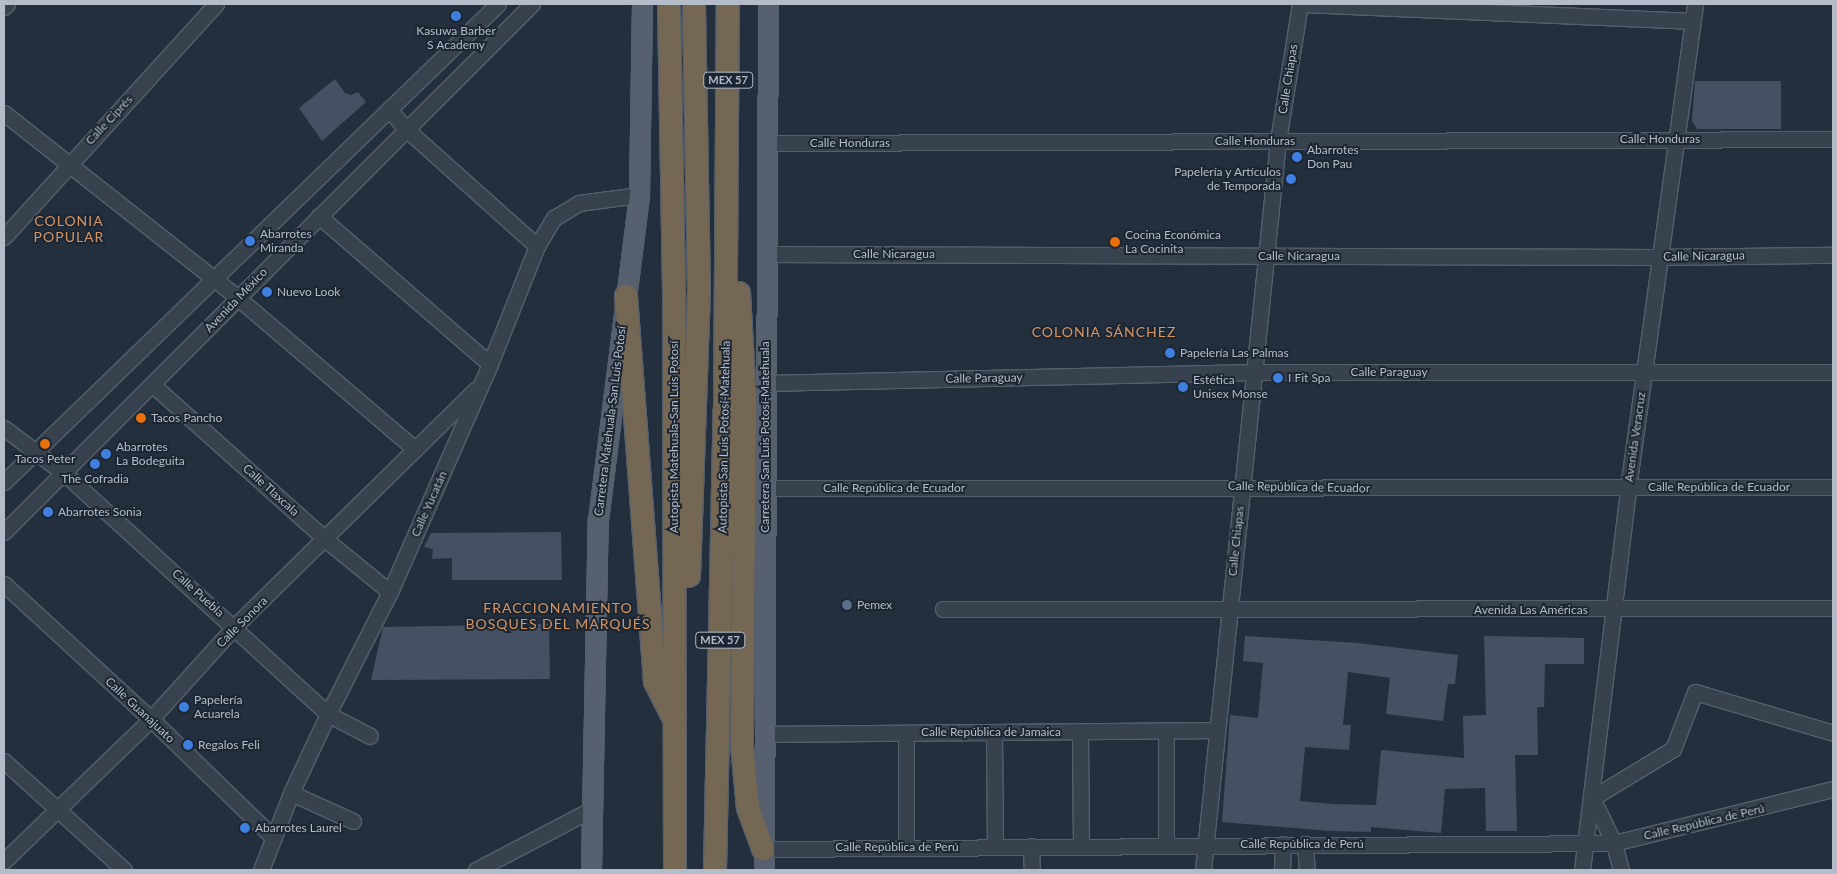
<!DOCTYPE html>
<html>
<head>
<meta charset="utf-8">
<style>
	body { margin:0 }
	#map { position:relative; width:1837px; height:874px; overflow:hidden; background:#242f3e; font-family:Lato,sans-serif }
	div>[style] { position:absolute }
	.building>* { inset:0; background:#455162 }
	.roads { filter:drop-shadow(1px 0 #565f6c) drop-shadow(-1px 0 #565f6c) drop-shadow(0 1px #565f6c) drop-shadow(0 -1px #565f6c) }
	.minor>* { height:15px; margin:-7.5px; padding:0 7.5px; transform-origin:7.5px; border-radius:7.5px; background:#38414e }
	.major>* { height:19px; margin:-9.5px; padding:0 9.5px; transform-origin:9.5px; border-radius:9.5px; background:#56606e }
	.highway>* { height:22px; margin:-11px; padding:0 11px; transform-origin:11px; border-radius:11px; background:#746855 }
	.dots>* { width:14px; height:14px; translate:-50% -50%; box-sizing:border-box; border:2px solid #1d2633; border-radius:50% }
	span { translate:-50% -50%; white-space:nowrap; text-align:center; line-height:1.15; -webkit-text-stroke:4px #1d2633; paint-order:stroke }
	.shield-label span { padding:1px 4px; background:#1d2633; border:1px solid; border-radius:4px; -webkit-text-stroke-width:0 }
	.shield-label { font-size:11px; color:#b4bcc9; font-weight:700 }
	.poi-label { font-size:12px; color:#b4bcc9 }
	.left { translate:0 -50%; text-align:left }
	.right { translate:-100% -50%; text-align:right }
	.street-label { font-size:12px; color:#b4bcc9 }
	.neighbourhood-label { font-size:14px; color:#d59563; letter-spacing:1px }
	.frame { position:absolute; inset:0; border:5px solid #b4bcc9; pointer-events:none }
</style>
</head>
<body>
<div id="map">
	<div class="building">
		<i style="clip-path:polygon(335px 79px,345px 93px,351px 95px,358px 92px,366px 102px,322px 141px,299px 108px)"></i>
		<i style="clip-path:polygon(1695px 81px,1781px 81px,1781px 129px,1697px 129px,1692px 121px)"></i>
		<i style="clip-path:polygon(561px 532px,562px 580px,452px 580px,452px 558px,432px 559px,433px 549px,424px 547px,431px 533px)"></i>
		<i style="clip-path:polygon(549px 624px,550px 679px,371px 680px,383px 627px)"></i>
		<i style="clip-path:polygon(1245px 636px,1358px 643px,1458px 655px,1455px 684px,1448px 684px,1443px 721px,1386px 714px,1390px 678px,1348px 672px,1343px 725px,1351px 725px,1349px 750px,1305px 747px,1300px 801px,1333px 804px,1376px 805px,1381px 750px,1464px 758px,1463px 716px,1486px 715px,1484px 636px,1584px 638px,1584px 664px,1545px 664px,1544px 707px,1537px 707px,1538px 755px,1515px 755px,1517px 831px,1486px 831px,1485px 788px,1445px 789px,1441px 833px,1371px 827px,1371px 832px,1331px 831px,1222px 822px,1230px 715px,1258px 718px,1263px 663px,1243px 661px)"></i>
	</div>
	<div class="roads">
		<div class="minor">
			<i style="left:1305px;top:4px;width:388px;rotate:2.5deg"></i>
			<i style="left:4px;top:7px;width:4px;rotate:-45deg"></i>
			<i style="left:389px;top:109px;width:26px;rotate:50deg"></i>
			<i style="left:406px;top:129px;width:176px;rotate:41.8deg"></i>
			<i style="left:4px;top:113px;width:298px;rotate:38.3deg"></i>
			<i style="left:238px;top:298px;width:233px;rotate:40.5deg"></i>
			<i style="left:767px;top:143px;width:1066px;rotate:-0.21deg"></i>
			<i style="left:319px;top:216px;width:226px;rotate:40.9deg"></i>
			<i style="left:4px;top:237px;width:315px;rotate:-47.7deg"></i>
			<i style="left:765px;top:254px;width:893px;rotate:0.19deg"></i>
			<i style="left:1658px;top:257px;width:175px;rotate:-0.7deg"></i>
			<i style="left:764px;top:383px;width:490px;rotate:-1.3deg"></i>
			<i style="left:1254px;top:372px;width:579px"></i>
			<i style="left:154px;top:386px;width:231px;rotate:41.8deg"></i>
			<i style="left:326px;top:540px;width:82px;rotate:39.1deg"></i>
			<i style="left:4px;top:428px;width:76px;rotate:37deg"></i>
			<i style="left:65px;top:474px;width:356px;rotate:42.4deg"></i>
			<i style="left:328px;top:714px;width:47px;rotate:27.6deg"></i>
			<i style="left:4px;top:482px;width:687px;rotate:-44.06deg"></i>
			<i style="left:764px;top:488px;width:1069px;rotate:-0.05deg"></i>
			<i style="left:4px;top:532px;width:747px;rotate:-45deg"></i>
			<i style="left:4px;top:584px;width:200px;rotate:42.6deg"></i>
			<i style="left:151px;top:719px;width:171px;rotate:44.1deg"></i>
			<i style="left:943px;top:609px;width:890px;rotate:-0.06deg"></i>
			<i style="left:994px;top:732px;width:115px;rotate:89.5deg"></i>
			<i style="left:1080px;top:732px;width:114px;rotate:89.5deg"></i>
			<i style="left:765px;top:734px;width:451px;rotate:-0.5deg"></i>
			<i style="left:4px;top:761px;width:162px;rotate:42.2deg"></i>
			<i style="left:291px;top:793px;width:68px;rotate:24.3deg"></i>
			<i style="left:1305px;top:844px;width:26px;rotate:86deg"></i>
			<i style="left:1166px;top:845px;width:114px;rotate:-90deg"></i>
			<i style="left:1031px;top:846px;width:24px;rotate:88deg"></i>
			<i style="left:906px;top:847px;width:114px;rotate:-90deg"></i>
			<i style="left:763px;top:849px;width:851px;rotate:-0.4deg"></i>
			<i style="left:1614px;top:843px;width:226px;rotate:-13.9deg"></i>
			<i style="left:4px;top:861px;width:204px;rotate:-44deg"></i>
			<i style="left:151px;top:719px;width:125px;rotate:-47.9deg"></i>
			<i style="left:235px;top:626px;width:337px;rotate:-44.5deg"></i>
			<i style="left:261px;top:870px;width:83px;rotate:-68.7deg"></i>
			<i style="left:291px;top:793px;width:87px;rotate:-64.9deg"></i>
			<i style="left:328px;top:714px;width:137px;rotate:-63.1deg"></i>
			<i style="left:390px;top:592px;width:249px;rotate:-66.3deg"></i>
			<i style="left:490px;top:364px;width:127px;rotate:-68.3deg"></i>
			<i style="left:537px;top:246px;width:33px;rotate:-59deg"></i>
			<i style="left:554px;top:218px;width:29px;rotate:-31deg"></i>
			<i style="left:579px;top:203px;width:61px;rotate:-7.6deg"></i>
			<i style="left:476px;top:870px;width:131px;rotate:-27.7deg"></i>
			<i style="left:1203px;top:870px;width:733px;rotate:-84.13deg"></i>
			<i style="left:1278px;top:141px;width:139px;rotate:-80.9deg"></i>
			<i style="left:1282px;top:870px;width:26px;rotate:-88deg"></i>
			<i style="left:1582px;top:870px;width:385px;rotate:-83.1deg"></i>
			<i style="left:1628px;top:488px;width:489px;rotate:-82.1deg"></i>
			<i style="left:1621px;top:870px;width:28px;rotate:-105deg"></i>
			<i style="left:1614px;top:843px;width:50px;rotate:-116.1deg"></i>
			<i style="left:1592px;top:798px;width:95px;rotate:-31.2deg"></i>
			<i style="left:1673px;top:749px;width:61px;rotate:-68.9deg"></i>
			<i style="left:1695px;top:692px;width:144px;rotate:16.5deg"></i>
		</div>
		<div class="major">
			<i style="left:591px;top:870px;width:350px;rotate:-88.9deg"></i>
			<i style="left:598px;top:520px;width:328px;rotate:-82.8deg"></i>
			<i style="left:639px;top:195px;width:191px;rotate:-89.1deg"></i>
			<i style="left:764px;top:870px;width:866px;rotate:-89.74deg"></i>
		</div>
		<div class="highway">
			<i style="left:669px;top:4px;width:289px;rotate:89deg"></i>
			<i style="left:674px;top:293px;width:577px;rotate:89.9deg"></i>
			<i style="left:739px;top:293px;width:106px;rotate:86.8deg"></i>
			<i style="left:745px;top:399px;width:346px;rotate:90.5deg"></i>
			<i style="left:742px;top:745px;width:63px;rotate:84.6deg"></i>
			<i style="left:748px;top:808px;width:44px;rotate:69.9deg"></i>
			<i style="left:626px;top:296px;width:387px;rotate:85.7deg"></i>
			<i style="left:655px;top:682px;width:39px;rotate:63deg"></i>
			<i style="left:689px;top:576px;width:284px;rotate:-88deg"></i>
			<i style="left:699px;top:292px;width:288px;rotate:-91deg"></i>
			<i style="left:715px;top:870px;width:460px;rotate:-88.8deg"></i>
			<i style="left:725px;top:410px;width:406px;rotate:-89.6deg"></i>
		</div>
	</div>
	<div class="dots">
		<i style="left:456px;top:16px;background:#3f7fe0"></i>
		<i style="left:1297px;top:157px;background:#3f7fe0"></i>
		<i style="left:1291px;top:179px;background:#3f7fe0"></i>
		<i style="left:250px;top:241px;background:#3f7fe0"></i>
		<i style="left:1115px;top:242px;background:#e8710a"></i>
		<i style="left:267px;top:292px;background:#3f7fe0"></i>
		<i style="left:1170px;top:353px;background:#3f7fe0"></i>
		<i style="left:1278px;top:378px;background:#3f7fe0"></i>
		<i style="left:1183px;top:387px;background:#3f7fe0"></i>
		<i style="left:141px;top:418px;background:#e8710a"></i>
		<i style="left:45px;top:444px;background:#e8710a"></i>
		<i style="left:106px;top:454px;background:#3f7fe0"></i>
		<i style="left:95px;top:464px;background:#3f7fe0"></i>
		<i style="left:48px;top:512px;background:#3f7fe0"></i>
		<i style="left:847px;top:605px;background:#5c6f8a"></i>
		<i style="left:184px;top:707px;background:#3f7fe0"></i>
		<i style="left:188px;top:745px;background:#3f7fe0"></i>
		<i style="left:245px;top:828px;background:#3f7fe0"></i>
	</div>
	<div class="shield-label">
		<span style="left:728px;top:80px">MEX 57</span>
		<span style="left:720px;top:640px">MEX 57</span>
	</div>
	<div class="poi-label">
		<span style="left:456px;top:38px">Kasuwa Barber<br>S Academy</span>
		<span class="left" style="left:1307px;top:157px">Abarrotes<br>Don Pau</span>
		<span class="right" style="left:1281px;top:179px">Papelería y Artículos<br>de Temporada</span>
		<span class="left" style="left:260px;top:241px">Abarrotes<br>Miranda</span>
		<span class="left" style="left:1125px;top:242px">Cocina Económica<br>La Cocinita</span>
		<span class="left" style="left:277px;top:292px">Nuevo Look</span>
		<span class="left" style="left:1180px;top:353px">Papelería Las Palmas</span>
		<span class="left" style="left:1288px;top:378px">I Fit Spa</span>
		<span class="left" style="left:1193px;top:387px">Estética<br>Unisex Monse</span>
		<span class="left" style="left:151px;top:418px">Tacos Pancho</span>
		<span class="left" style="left:116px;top:454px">Abarrotes<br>La Bodeguita</span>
		<span style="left:45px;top:459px">Tacos Peter</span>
		<span style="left:95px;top:479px">The Cofradia</span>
		<span class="left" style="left:58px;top:512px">Abarrotes Sonia</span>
		<span class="left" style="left:857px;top:605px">Pemex</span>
		<span class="left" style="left:194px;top:707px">Papelería<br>Acuarela</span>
		<span class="left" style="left:198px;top:745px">Regalos Feli</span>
		<span class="left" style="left:255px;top:828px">Abarrotes Laurel</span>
	</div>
	<div class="street-label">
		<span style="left:1288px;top:79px;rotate:-81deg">Calle Chiapas</span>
		<span style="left:109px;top:120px;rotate:-47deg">Calle Ciprés</span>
		<span style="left:1660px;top:139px">Calle Honduras</span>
		<span style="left:1255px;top:141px">Calle Honduras</span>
		<span style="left:850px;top:143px">Calle Honduras</span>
		<span style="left:894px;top:254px">Calle Nicaragua</span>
		<span style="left:1299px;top:256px">Calle Nicaragua</span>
		<span style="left:1704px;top:256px;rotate:-1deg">Calle Nicaragua</span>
		<span style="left:236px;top:300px;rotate:-46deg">Avenida México</span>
		<span style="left:1389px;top:372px">Calle Paraguay</span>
		<span style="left:984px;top:378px;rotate:-1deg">Calle Paraguay</span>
		<span style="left:610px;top:421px;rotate:-83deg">Carretera Matehuala-San Luis Potosí</span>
		<span style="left:674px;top:437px;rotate:-90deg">Autopista Matehuala-San Luis Potosí</span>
		<span style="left:724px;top:437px;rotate:-89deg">Autopista San Luis Potosí-Matehuala</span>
		<span style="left:765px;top:437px;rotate:-90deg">Carretera San Luis Potosí-Matehuala</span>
		<span style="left:1635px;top:437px;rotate:-82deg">Avenida Veracruz</span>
		<span style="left:1299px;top:487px;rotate:1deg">Calle República de Ecuador</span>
		<span style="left:1719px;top:487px">Calle República de Ecuador</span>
		<span style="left:894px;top:488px">Calle República de Ecuador</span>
		<span style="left:271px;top:490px;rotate:42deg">Calle Tlaxcala</span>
		<span style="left:429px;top:504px;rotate:-66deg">Calle Yucatán</span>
		<span style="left:1236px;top:541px;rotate:-84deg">Calle Chiapas</span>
		<span style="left:198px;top:593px;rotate:42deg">Calle Puebla</span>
		<span style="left:1531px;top:610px">Avenida Las Américas</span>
		<span style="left:242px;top:622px;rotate:-45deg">Calle Sonora</span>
		<span style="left:140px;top:710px;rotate:43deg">Calle Guanajuato</span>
		<span style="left:991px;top:732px">Calle República de Jamaica</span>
		<span style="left:1704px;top:822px;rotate:-13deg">Calle República de Perú</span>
		<span style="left:1302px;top:844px">Calle República de Perú</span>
		<span style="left:897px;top:847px">Calle República de Perú</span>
	</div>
	<div class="neighbourhood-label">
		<span style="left:69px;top:229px">COLONIA<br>POPULAR</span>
		<span style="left:1104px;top:332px">COLONIA SÁNCHEZ</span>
		<span style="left:558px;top:616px">FRACCIONAMIENTO<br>BOSQUES DEL MARQUÉS</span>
	</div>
	<div class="frame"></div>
</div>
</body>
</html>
